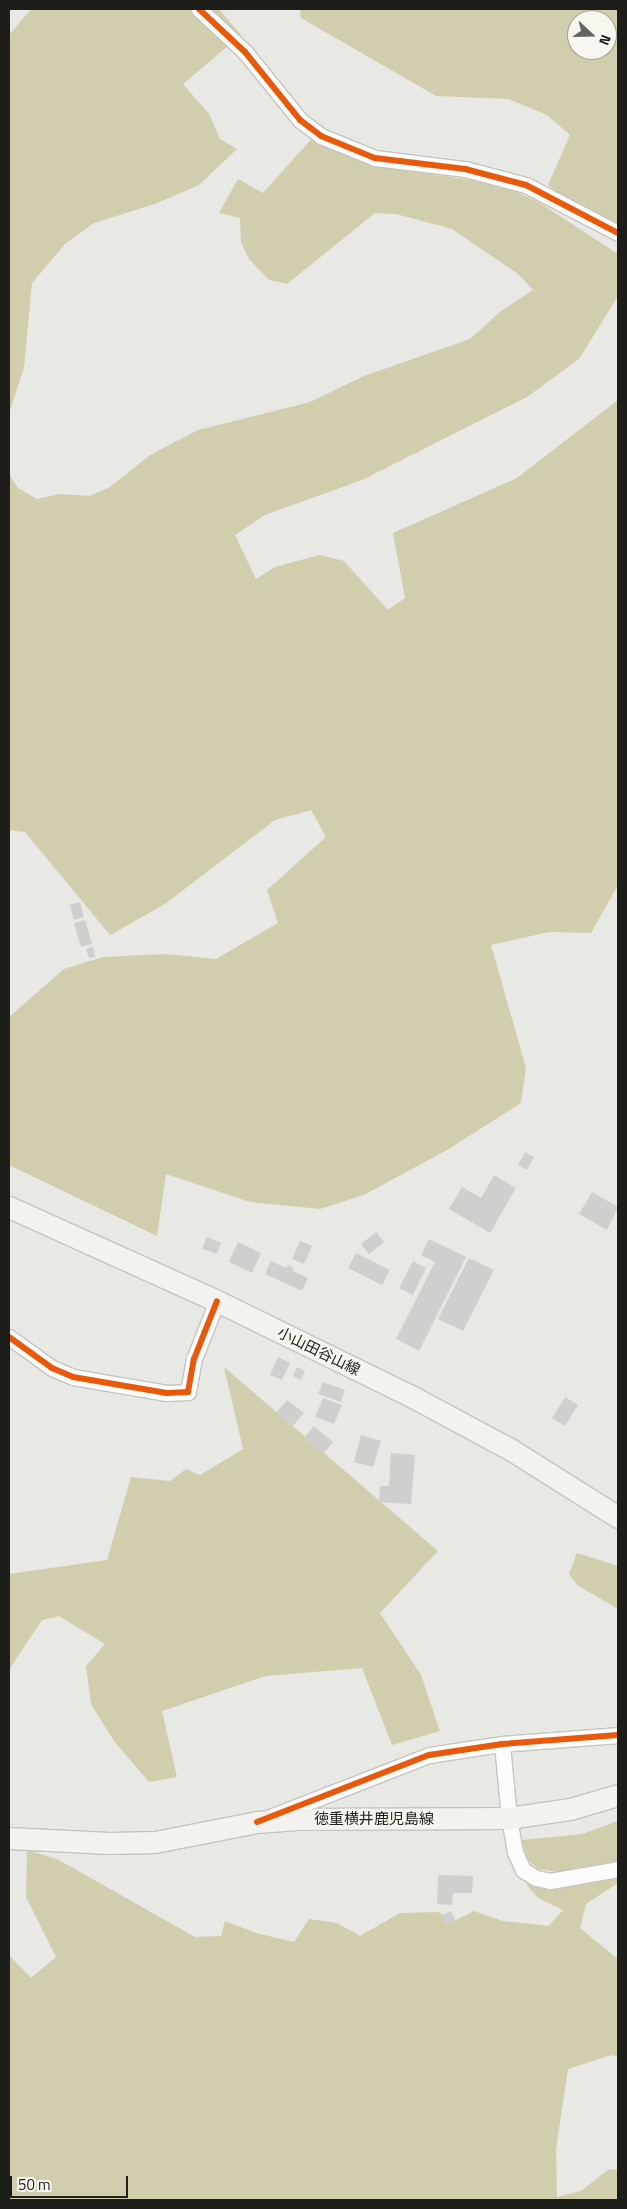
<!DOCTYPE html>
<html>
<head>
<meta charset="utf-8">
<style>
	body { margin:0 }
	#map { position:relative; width:627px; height:2209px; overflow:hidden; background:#e8e8e4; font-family:"Titillium Web","Noto Sans JP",sans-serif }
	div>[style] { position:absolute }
	.green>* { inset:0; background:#d1ceae }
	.building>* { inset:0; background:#cfd0ce }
	.roads { filter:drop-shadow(1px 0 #c4c4c1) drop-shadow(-1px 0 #c4c4c1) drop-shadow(0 1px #c4c4c1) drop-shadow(0 -1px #c4c4c1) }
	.minor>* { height:15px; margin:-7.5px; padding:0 7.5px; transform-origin:7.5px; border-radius:7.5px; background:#fcfcfb }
	.secondary>* { height:21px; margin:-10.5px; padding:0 10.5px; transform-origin:10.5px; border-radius:10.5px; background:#f2f2ee }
	.cycleway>* { height:6px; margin:-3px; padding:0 3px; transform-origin:3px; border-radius:3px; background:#e8590c }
	span { translate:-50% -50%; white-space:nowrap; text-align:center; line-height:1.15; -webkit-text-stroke:4.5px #f7f7ef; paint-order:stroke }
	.street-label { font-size:15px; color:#1d1d1a }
	.frame { position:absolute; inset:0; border:10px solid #1d1d1a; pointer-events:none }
	.north { position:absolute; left:567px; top:10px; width:50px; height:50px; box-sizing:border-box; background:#f7f7ef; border:1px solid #a0a09a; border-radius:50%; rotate:111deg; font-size:14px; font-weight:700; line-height:20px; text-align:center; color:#1d1d1a }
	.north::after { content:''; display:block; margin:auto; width:18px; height:22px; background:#646461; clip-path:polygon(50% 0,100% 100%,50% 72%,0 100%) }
	.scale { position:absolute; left:10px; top:2176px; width:118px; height:22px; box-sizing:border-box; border:2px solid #1d1d1a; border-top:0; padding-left:6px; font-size:15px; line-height:18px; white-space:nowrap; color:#1d1d1a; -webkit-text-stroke:4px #f7f7ef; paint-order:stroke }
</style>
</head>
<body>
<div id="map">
	<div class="green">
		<i style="clip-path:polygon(31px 9px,219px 9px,241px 35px,183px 84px,209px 114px,220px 139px,237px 149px,199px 185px,155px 204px,94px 223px,65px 244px,32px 283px,24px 368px,9px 414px,9px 32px,11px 33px)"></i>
		<i style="clip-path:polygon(evenodd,300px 9px,618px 9px,618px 225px,598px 222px,548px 185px,570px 135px,547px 115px,508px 99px,436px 96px,301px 18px,300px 9px,577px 20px,607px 20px,607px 50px,577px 50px,577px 20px)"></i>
		<i style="clip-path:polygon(314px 136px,389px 168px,478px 181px,515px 191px,540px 203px,618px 254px,618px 296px,579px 359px,527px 397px,362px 480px,265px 515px,235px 535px,256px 579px,275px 567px,319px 555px,344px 561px,388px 610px,405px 598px,393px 533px,517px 478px,618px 400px,618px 885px,591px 933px,549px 932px,491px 945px,526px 1068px,521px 1103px,447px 1150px,364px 1195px,320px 1209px,250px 1202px,166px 1174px,157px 1236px,9px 1165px,9px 1017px,64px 969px,103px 957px,165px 954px,216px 959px,278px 923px,267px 890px,326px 837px,311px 810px,275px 820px,165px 904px,110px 935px,25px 832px,9px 830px,9px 474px,18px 488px,37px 499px,60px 494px,90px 496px,110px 487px,150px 455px,198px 430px,310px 402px,364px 376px,470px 339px,501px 311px,533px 290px,518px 274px,452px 229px,396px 214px,375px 213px,287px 284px,269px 280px,249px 259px,241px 242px,240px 218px,219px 213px,238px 179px,263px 193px)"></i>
		<i style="clip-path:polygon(224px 1367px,438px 1551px,380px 1613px,421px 1675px,440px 1731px,392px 1745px,362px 1668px,266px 1676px,162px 1711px,177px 1777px,149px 1782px,114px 1741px,91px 1704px,86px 1666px,105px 1644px,59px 1616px,42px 1620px,9px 1670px,9px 1574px,107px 1560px,131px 1477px,170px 1481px,186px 1469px,200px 1475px,243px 1449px)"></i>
		<i style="clip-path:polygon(577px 1553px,618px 1566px,618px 1609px,577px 1585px,569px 1574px)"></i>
		<i style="clip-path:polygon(618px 1821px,618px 1861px,563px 1873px,538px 1869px,527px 1859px,522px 1840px,582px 1834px)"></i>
		<i style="clip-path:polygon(27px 1850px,57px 1859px,195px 1937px,221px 1936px,225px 1921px,256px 1933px,294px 1942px,309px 1919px,337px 1923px,360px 1936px,400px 1913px,438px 1912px,454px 1921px,474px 1911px,503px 1921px,549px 1926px,563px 1910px,538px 1898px,526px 1884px,618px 1871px,618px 1883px,586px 1904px,580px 1928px,618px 1959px,618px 2057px,611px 2055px,568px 2069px,556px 2149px,557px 2197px,581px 2191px,609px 2169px,618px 2170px,618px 2200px,9px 2200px,9px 1955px,31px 1978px,56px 1957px,26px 1897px)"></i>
	</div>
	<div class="building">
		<i style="clip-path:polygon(80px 902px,84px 917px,74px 920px,70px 905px)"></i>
		<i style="clip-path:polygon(85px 920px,92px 944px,81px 947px,74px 923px)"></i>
		<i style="clip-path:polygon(93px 947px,95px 957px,89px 958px,86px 949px)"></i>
		<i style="clip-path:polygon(525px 1152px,534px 1157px,527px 1170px,518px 1165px)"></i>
		<i style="clip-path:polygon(494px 1175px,516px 1188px,490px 1233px,449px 1209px,462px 1187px,481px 1198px)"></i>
		<i style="clip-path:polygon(592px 1192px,618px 1207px,607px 1230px,579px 1214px)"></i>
		<i style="clip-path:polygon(376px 1232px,384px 1242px,369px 1254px,361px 1244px)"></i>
		<i style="clip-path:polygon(207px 1237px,221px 1243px,217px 1254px,202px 1249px)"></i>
		<i style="clip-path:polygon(429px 1239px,466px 1257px,419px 1351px,396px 1339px,435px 1262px,421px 1255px)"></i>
		<i style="clip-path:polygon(300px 1241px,312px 1246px,304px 1264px,292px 1259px)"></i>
		<i style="clip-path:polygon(238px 1242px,261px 1253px,252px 1273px,229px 1262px)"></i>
		<i style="clip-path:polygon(356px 1253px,390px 1270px,382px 1285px,348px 1268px)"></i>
		<i style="clip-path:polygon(469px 1258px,494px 1270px,463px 1331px,438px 1319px)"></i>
		<i style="clip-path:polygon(271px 1261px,286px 1268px,288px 1265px,294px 1268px,293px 1271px,308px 1278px,302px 1291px,265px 1274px)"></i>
		<i style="clip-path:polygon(413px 1261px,426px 1268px,413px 1295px,399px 1288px)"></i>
		<i style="clip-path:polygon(278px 1357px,290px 1363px,282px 1380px,270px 1375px)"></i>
		<i style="clip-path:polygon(297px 1367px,305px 1371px,301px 1380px,293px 1376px)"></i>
		<i style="clip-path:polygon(323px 1382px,345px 1390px,341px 1402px,318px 1394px)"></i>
		<i style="clip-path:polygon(565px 1397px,578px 1405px,565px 1426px,552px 1418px)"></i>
		<i style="clip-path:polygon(323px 1398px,342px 1405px,334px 1424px,315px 1417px)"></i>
		<i style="clip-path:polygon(287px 1400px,304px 1413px,292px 1427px,276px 1413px)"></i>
		<i style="clip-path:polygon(314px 1426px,333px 1442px,323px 1454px,304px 1438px)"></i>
		<i style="clip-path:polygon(361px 1435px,381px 1441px,373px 1467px,354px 1462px)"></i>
		<i style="clip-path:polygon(391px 1453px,415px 1455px,411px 1504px,379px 1502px,380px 1486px,389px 1486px)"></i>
		<i style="clip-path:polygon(438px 1875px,473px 1876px,472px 1893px,453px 1893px,452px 1905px,437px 1904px)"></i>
		<i style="clip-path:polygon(451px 1911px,455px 1920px,445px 1925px,440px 1916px)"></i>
	</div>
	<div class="roads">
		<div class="minor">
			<i style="left:199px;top:9px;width:63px;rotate:43.1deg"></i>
			<i style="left:245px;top:52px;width:87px;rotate:51deg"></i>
			<i style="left:300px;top:120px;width:26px;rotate:37deg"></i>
			<i style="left:321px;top:136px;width:58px;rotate:22.2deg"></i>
			<i style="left:375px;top:158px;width:91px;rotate:7deg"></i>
			<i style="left:465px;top:169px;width:63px;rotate:14.7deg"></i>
			<i style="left:526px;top:185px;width:104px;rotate:27.6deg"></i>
			<i style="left:9px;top:1337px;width:53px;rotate:35.8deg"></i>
			<i style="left:52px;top:1368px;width:23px;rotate:23deg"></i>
			<i style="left:73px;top:1377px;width:95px;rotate:9.7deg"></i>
			<i style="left:167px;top:1393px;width:21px;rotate:-3deg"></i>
			<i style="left:188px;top:1392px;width:34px;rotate:-80deg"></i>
			<i style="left:194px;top:1359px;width:62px;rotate:-68.4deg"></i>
			<i style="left:502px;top:1744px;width:74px;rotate:84.6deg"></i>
			<i style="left:509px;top:1818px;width:35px;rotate:80deg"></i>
			<i style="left:515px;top:1852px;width:20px;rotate:66deg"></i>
			<i style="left:523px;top:1870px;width:15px;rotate:32deg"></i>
			<i style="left:536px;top:1878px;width:14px;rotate:12deg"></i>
			<i style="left:550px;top:1881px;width:69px;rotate:-10deg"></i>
			<i style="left:270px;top:1817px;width:171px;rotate:-21.3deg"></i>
			<i style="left:429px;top:1755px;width:74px;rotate:-8.6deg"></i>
			<i style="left:502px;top:1744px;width:116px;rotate:-4.4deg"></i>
		</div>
		<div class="secondary">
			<i style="left:9px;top:1207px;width:228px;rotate:24.3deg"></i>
			<i style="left:217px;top:1301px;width:216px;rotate:26.1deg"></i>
			<i style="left:411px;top:1396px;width:112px;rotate:28.2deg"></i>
			<i style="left:510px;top:1449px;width:128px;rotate:32.2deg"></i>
			<i style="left:9px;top:1838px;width:100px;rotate:2.9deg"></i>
			<i style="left:109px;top:1843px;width:46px;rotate:-1.2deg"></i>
			<i style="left:155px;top:1842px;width:104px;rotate:-11.1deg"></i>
			<i style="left:257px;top:1822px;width:40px;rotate:-4.3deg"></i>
			<i style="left:297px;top:1819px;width:212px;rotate:-0.3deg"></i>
			<i style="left:509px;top:1818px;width:62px;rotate:-8.4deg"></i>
			<i style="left:570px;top:1809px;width:50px;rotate:-16.3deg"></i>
		</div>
	</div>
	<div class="cycleway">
		<i style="left:199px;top:9px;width:63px;rotate:43.1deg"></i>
		<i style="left:245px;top:52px;width:87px;rotate:51deg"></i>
		<i style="left:300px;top:120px;width:26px;rotate:37deg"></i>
		<i style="left:321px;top:136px;width:58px;rotate:22.2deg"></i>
		<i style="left:375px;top:158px;width:91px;rotate:7deg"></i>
		<i style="left:465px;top:169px;width:63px;rotate:14.7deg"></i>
		<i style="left:526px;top:185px;width:104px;rotate:27.6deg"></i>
		<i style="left:9px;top:1337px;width:53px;rotate:35.8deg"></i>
		<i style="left:52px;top:1368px;width:23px;rotate:23deg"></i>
		<i style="left:73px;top:1377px;width:95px;rotate:9.7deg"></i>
		<i style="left:167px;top:1393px;width:21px;rotate:-3deg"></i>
		<i style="left:188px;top:1392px;width:34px;rotate:-80deg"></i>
		<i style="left:194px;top:1359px;width:62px;rotate:-68.4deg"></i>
		<i style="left:257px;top:1822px;width:185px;rotate:-21.3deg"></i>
		<i style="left:429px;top:1755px;width:74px;rotate:-8.6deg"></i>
		<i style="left:502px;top:1744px;width:116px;rotate:-4.4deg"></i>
	</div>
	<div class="street-label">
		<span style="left:319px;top:1351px;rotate:26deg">小山田谷山線</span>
		<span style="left:374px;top:1819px">徳重横井鹿児島線</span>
	</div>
	<div class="frame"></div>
	<div class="north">N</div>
	<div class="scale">50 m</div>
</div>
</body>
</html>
